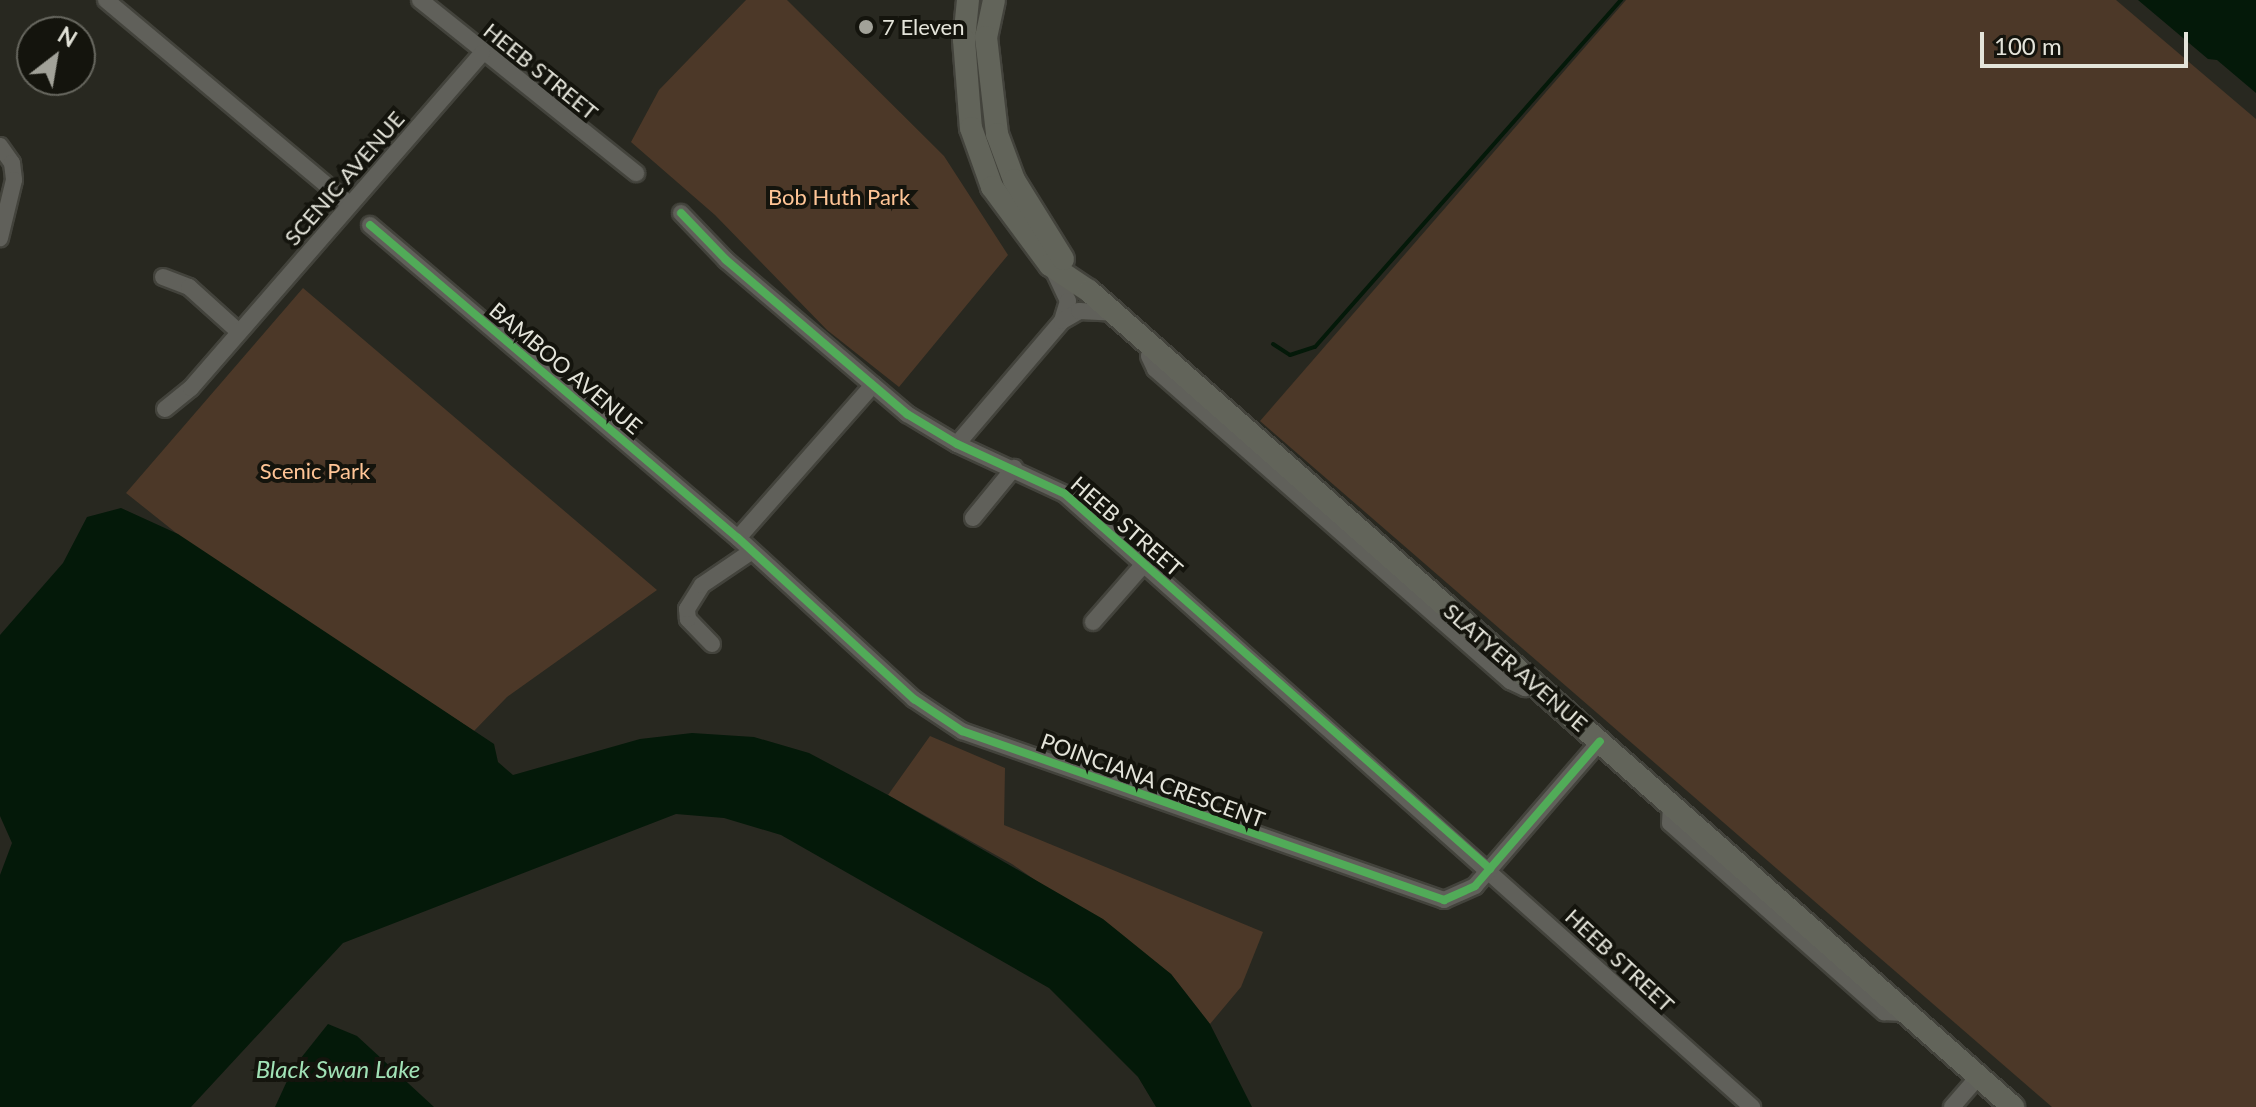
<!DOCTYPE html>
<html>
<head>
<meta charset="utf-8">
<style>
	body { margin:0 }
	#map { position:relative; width:2256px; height:1107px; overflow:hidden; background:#282820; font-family:Lato,sans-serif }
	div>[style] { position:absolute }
	.green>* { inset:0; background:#4c3828 }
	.water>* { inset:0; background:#041909 }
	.stream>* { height:4px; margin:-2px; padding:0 2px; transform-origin:2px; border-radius:2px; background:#041909 }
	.roads { filter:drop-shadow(2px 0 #43433c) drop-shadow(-2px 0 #43433c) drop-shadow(0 2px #43433c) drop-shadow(0 -2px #43433c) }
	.street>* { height:16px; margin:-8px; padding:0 8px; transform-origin:8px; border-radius:8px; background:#60605a }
	.secondary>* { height:22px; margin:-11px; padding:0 11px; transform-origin:11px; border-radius:11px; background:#62645a }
	.cycleway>* { height:8px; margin:-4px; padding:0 4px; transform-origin:4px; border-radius:4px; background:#51ab58 }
	.dots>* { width:22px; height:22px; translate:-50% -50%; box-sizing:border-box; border:4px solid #14140d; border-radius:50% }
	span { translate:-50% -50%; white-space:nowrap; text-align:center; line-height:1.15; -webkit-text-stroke:8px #14140d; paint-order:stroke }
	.poi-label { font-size:22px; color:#e4e4da }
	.left { translate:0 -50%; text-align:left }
	.street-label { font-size:22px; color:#e4e4da }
	.park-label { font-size:22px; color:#ffc596 }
	.water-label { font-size:24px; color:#a1e2b6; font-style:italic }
	.north { position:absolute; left:16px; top:16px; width:80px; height:80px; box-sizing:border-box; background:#14140d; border:2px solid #67675f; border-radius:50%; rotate:31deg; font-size:22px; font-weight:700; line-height:32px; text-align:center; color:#e4e4da }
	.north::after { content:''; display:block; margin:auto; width:28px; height:36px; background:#a2a299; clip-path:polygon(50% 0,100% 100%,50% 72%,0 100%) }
	.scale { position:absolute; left:1980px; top:32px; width:208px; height:36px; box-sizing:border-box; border:4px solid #e4e4da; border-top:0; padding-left:10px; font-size:24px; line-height:28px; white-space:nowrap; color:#e4e4da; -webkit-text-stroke:6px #14140d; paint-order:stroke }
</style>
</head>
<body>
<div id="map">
	<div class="green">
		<i style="clip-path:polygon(746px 0,787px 0,944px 156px,1008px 255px,899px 387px,827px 330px,715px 215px,631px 142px,659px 90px)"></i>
		<i style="clip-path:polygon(1626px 0,2116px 0,2256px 119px,2256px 1107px,2052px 1107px,1260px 421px)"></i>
		<i style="clip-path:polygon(303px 288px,657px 590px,507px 697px,474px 731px,200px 552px,126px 493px)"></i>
		<i style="clip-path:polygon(930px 736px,1005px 768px,1004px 825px,1263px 932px,1241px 987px,1210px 1024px,1171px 974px,1012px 864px,888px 795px)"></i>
	</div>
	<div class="water">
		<i style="clip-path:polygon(2138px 0,2256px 0,2256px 93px,2217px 60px,2208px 59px)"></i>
		<i style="clip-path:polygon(121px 508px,178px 534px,494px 744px,498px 762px,513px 775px,640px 739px,692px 733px,754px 737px,809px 753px,888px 795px,1103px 919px,1171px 974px,1210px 1024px,1252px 1107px,1156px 1107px,1138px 1077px,1049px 988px,781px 835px,724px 818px,676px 814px,343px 943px,191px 1107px,0 1107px,0 875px,12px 843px,0 816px,0 635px,63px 563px,87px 517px)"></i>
		<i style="clip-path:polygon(328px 1024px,357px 1036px,434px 1107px,275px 1107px,293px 1068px)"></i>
	</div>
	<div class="stream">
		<i style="left:1273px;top:344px;width:20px;rotate:33deg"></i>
		<i style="left:1290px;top:355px;width:26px;rotate:-18deg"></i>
		<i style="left:1315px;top:347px;width:463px;rotate:-48.6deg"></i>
	</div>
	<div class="roads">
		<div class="street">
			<i style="left:106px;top:0;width:317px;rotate:40deg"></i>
			<i style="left:420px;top:0;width:277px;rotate:38.7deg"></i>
			<i style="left:0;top:146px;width:21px;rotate:55deg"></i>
			<i style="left:12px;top:163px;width:17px;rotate:83deg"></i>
			<i style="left:14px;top:180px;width:60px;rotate:103.6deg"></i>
			<i style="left:681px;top:213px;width:65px;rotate:46.2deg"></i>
			<i style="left:726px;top:260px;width:238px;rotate:40.4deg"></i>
			<i style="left:907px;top:414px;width:58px;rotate:31deg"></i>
			<i style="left:957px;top:444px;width:119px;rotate:24.8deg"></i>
			<i style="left:1065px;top:494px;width:921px;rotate:41.74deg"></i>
			<i style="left:370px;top:225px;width:483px;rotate:40.4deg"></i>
			<i style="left:738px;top:538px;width:239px;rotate:42.5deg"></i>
			<i style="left:914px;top:699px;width:58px;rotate:33.7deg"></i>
			<i style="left:962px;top:731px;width:511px;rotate:19.32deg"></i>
			<i style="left:1444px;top:900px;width:34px;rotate:-24deg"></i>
			<i style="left:1475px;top:886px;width:191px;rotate:-49.2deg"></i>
			<i style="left:1054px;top:271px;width:33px;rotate:65deg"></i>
			<i style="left:1068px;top:301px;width:21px;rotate:107deg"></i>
			<i style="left:163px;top:277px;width:28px;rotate:21deg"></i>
			<i style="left:189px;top:287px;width:67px;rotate:42deg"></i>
			<i style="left:1155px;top:349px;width:9px;rotate:131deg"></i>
			<i style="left:1149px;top:356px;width:14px;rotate:65deg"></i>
			<i style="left:1155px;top:369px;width:473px;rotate:41.3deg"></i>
			<i style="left:1510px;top:681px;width:17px;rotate:25deg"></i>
			<i style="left:1525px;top:688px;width:10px;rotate:-29deg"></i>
			<i style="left:165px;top:409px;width:33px;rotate:-39deg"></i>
			<i style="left:191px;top:388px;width:444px;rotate:-49deg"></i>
			<i style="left:957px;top:444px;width:162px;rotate:-49.5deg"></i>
			<i style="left:1062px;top:321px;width:20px;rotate:-30deg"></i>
			<i style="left:1079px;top:311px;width:35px;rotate:3deg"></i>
			<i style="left:973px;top:518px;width:65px;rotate:-50.6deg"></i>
			<i style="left:738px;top:538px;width:204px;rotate:-48.6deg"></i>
			<i style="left:1093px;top:622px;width:77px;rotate:-48.7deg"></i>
			<i style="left:712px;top:644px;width:35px;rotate:-134deg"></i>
			<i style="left:688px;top:619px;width:10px;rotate:-96deg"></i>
			<i style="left:687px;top:609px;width:28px;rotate:-58deg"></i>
			<i style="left:702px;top:585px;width:60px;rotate:-34.2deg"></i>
			<i style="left:1671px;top:805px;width:18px;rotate:93deg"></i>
			<i style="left:1670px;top:823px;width:286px;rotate:41.5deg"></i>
			<i style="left:1884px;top:1012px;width:22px;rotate:3deg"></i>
			<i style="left:1952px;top:1107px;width:40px;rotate:-49deg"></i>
		</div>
		<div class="secondary">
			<i style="left:968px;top:0;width:40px;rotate:95.7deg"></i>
			<i style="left:964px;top:40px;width:88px;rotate:85.5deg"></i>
			<i style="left:971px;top:128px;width:63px;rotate:70.4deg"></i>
			<i style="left:992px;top:187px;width:97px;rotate:53.4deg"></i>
			<i style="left:1050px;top:265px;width:47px;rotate:33.7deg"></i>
			<i style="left:1089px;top:291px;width:1233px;rotate:41.45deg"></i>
			<i style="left:994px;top:0;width:38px;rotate:102deg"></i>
			<i style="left:986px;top:37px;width:98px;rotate:83.5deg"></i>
			<i style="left:997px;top:134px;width:49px;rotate:69.7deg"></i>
			<i style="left:1014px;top:180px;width:93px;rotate:58.2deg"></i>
		</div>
	</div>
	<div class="cycleway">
		<i style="left:681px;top:213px;width:65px;rotate:46.2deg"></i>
		<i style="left:726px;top:260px;width:238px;rotate:40.4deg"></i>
		<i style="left:907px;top:414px;width:58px;rotate:31deg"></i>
		<i style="left:957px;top:444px;width:119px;rotate:24.8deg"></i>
		<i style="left:1065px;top:494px;width:567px;rotate:41.42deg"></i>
		<i style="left:370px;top:225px;width:483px;rotate:40.4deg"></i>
		<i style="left:738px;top:538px;width:239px;rotate:42.5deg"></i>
		<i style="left:914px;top:699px;width:58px;rotate:33.7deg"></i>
		<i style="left:962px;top:731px;width:511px;rotate:19.32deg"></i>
		<i style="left:1444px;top:900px;width:34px;rotate:-24deg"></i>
		<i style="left:1475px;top:886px;width:191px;rotate:-49.2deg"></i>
	</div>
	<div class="dots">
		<i style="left:866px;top:27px;background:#a2a299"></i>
	</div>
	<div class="poi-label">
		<span class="left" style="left:882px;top:27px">7 Eleven</span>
	</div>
	<div class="street-label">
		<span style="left:541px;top:71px;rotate:39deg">HEEB STREET</span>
		<span style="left:344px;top:178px;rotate:-49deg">SCENIC AVENUE</span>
		<span style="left:566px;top:368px;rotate:40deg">BAMBOO AVENUE</span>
		<span style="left:1127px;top:526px;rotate:41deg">HEEB STREET</span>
		<span style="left:1516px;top:667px;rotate:41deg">SLATYER AVENUE</span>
		<span style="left:1153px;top:780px;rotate:20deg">POINCIANA CRESCENT</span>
		<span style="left:1620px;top:960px;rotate:43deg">HEEB STREET</span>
	</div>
	<div class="park-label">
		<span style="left:839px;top:197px">Bob Huth Park</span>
		<span style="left:315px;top:471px">Scenic Park</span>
	</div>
	<div class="water-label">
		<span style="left:338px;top:1069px">Black Swan Lake</span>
	</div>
	<div class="north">N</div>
	<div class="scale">100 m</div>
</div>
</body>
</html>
